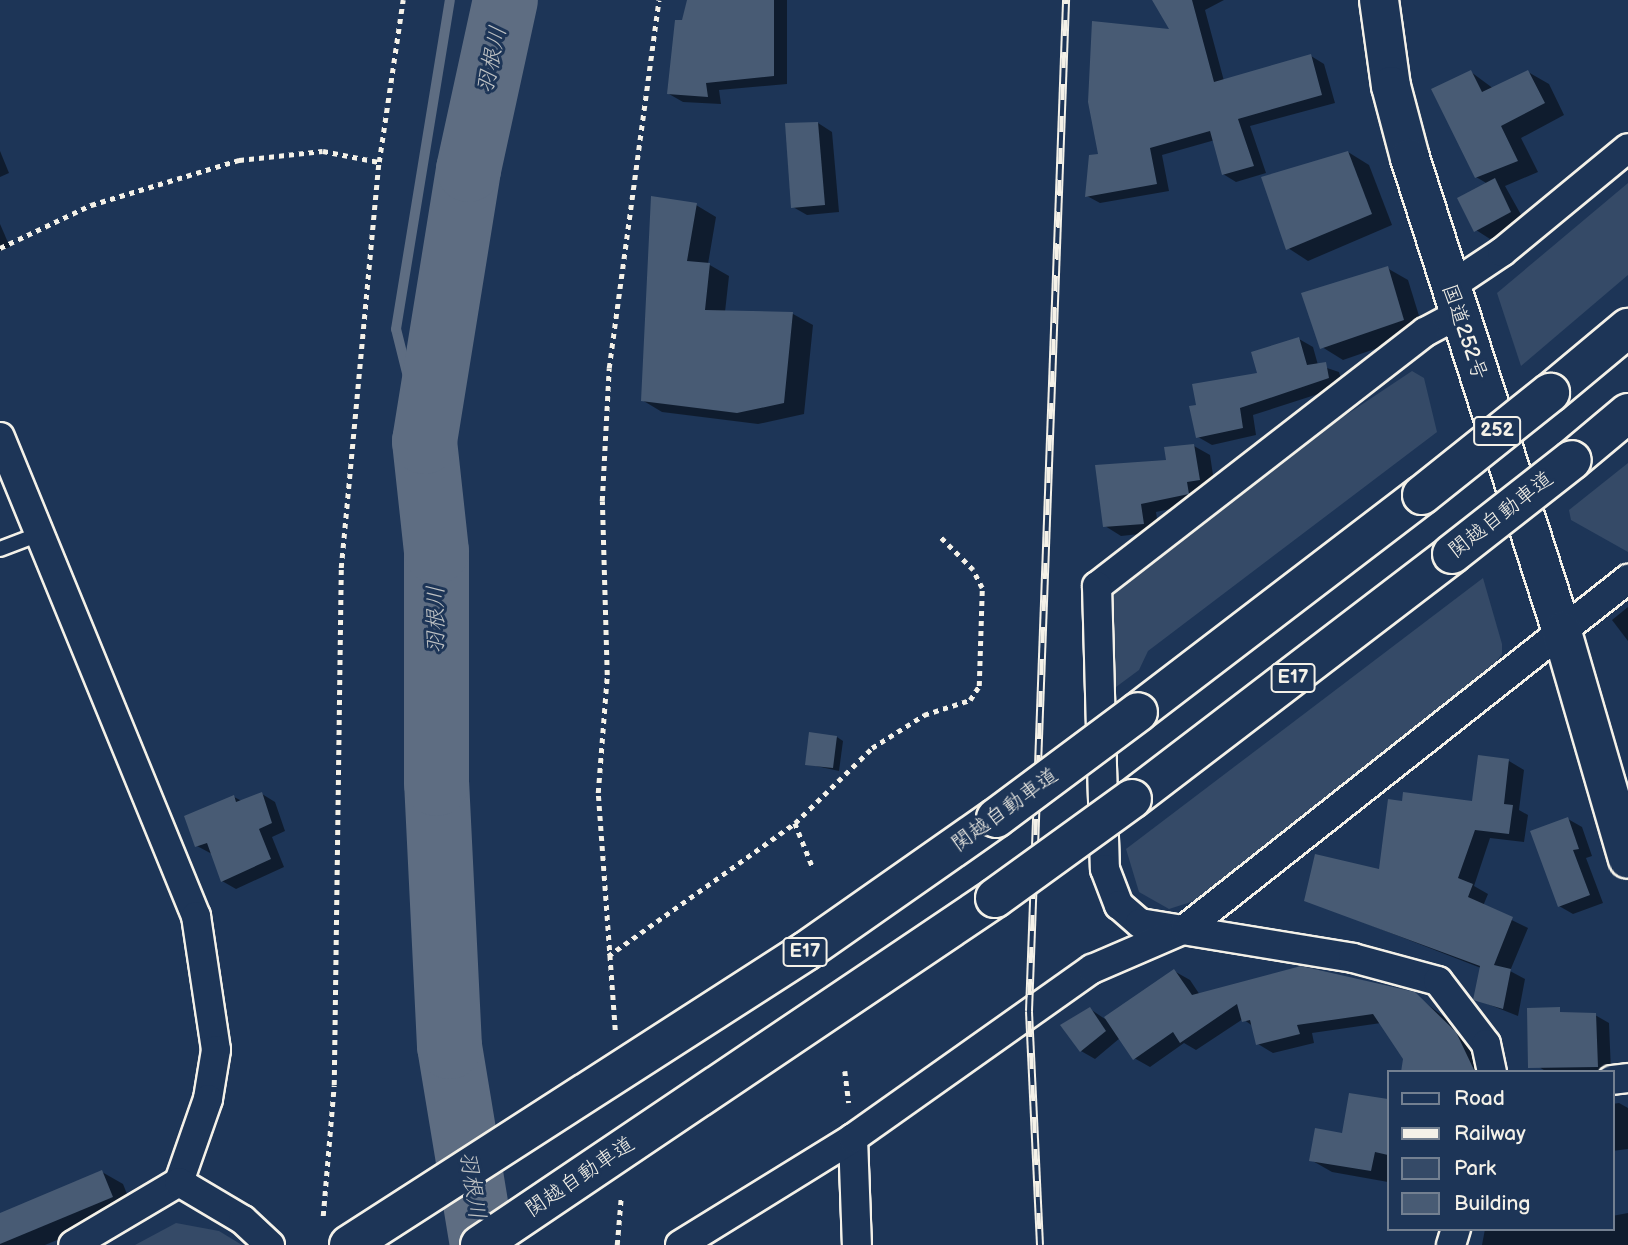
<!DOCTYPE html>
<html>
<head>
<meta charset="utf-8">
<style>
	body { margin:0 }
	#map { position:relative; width:1628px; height:1245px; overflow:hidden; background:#1d3557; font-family:"Balsamiq Sans","Klee One",sans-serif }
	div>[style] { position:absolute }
	.green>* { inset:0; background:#354a67 }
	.shadow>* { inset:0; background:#0007 }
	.stream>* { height:10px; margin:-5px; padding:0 5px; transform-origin:5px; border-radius:5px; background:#5e6d82 }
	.river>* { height:65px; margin:-32.5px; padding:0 32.5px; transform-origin:32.5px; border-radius:32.5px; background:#5e6d82 }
	.building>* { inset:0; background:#485b74 }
	.path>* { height:4.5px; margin-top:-2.25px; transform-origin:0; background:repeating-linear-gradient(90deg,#f4f1e8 0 5px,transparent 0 10px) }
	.roads { filter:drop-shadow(2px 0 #f4f1e8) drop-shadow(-2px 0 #f4f1e8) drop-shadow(0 2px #f4f1e8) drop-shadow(0 -2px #f4f1e8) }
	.service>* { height:14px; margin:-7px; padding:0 7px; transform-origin:7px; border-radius:7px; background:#1d3557 }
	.minor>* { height:28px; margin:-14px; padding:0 14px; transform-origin:14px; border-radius:14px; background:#1d3557 }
	.trunk>* { height:38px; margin:-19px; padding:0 19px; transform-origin:19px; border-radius:19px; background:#1d3557 }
	.motorway>* { height:38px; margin:-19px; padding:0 19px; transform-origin:19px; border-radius:19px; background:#1d3557 }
	.rail>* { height:8px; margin-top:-4px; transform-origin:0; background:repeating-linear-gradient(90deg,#1d3557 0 16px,#f4f1e8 0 32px); box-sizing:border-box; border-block:2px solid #f4f1e8 }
	.bridges { filter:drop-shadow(2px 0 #f4f1e8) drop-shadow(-2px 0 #f4f1e8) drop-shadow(0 2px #f4f1e8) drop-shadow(0 -2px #f4f1e8) }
	.motorway-bridge>* { height:38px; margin:-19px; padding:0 19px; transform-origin:19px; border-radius:19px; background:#1d3557 }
	span { translate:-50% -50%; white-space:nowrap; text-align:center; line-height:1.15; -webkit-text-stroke:6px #1d3557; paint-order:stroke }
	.shield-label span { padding:2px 5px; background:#1d3557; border:2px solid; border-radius:5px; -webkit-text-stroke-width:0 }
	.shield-label { font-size:19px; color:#f4f1e8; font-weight:700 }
	.street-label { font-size:21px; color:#f4f1e8 }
	.water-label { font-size:23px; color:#c0c3c4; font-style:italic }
	.legend { position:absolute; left:1387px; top:1070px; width:228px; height:161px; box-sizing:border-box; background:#1d3557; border:2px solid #738091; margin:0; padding:9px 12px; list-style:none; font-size:21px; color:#f4f1e8 }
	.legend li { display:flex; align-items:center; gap:14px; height:35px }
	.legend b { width:35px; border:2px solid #738091 }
</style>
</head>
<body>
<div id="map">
	<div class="green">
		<i style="clip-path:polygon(1628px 183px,1628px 275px,1521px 366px,1497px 293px)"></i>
		<i style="clip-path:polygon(1412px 371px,1424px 378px,1437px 432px,1148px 651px,1139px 670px,1116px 687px,1112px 591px,1334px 423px)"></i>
		<i style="clip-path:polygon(1628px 463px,1628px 552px,1571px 520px,1569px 510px)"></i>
		<i style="clip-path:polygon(1483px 578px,1502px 644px,1502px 654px,1488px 673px,1197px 900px,1169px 909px,1139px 892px,1126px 849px)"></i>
		<i style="clip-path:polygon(176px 1223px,219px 1231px,242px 1245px,135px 1245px)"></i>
	</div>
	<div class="shadow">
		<i style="clip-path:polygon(689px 0,787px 0,787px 84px,719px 90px,721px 104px,683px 102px,669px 94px)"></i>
		<i style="clip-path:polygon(1154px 0,1224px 0,1205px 10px,1224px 81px,1311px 56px,1324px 64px,1335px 103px,1250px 126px,1266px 173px,1236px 182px,1223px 174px,1215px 140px,1162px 155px,1169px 191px,1100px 203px,1087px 196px,1100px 155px,1172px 31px)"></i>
		<i style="clip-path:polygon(1471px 72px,1494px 89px,1528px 72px,1549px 84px,1564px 115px,1521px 138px,1538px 172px,1505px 186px,1524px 220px,1490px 239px,1476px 230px,1488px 184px,1476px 177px)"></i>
		<i style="clip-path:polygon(818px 123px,832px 132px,839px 212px,807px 215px,793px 207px)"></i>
		<i style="clip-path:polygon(0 151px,9px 173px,0 177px)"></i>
		<i style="clip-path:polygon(1348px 152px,1369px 165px,1392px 225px,1308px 261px,1288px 248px)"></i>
		<i style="clip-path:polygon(696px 205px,716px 217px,708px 264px,729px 276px,725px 312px,793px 314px,813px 325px,804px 414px,758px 424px,662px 412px,642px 400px)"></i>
		<i style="clip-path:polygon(0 224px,10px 247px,0 251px)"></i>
		<i style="clip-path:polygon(1387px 268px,1408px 280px,1424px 332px,1343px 360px,1322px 347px)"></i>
		<i style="clip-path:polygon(1299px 339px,1313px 347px,1318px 365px,1339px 372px,1343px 386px,1253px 415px,1256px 435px,1212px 445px,1198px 437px,1198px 407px,1260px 375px)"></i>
		<i style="clip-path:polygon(1194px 446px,1210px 455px,1215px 488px,1204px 502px,1156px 512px,1159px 532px,1121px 536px,1105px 526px,1168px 461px)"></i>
		<i style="clip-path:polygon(1628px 607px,1628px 641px,1612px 620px)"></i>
		<i style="clip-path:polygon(837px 737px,843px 741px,839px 771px,807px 764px)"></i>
		<i style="clip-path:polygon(1509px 761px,1524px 770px,1519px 810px,1528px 815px,1524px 842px,1490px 838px,1474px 886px,1488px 894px,1483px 906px,1528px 928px,1510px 971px,1525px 979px,1518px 1016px,1475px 999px,1481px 968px,1306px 900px,1380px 871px,1473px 803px)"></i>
		<i style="clip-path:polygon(262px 794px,275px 802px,285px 831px,272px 837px,284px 867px,236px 889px,222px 881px,212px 854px,197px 846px,234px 797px,242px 801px)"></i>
		<i style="clip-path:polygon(1568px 819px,1582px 827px,1592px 856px,1586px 858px,1603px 903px,1573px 914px,1559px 906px)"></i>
		<i style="clip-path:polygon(1174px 971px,1190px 980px,1200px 995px,1414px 994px,1461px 1030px,1487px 1072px,1408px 1072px,1405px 1058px,1381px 1023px,1312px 1033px,1314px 1043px,1273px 1053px,1258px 1044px,1254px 1027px,1243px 1019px,1196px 1050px,1184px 1043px,1150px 1067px,1134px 1058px,1120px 1038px,1095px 1059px,1081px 1051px,1090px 1009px,1105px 1019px)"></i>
		<i style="clip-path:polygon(1595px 1015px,1609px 1023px,1611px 1072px,1547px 1072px,1539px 1067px)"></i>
		<i style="clip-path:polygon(1350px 1095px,1388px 1101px,1388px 1182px,1332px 1172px,1311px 1160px,1343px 1135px)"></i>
		<i style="clip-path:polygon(1619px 1103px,1628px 1108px,1628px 1149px,1612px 1151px,1612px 1104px)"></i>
		<i style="clip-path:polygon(102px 1172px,123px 1184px,133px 1209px,45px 1245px,0 1245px,0 1215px)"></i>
		<i style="clip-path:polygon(1628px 1213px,1628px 1245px,1482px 1245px,1485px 1229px,1612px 1229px,1612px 1216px)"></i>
	</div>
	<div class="stream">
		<i style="left:424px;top:441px;width:115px;rotate:-104deg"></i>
		<i style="left:396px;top:329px;width:333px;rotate:-80.7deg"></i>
	</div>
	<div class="river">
		<i style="left:482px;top:1245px;width:202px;rotate:-99.4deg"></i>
		<i style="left:449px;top:1046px;width:263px;rotate:-92.8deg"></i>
		<i style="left:436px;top:783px;width:232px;rotate:-90deg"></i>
		<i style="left:436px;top:551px;width:111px;rotate:-96.2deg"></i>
		<i style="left:424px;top:441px;width:276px;rotate:-80.8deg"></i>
		<i style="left:468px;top:169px;width:173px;rotate:-77.7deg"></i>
	</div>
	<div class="building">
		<i style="clip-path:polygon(687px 0,774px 0,774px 76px,706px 83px,708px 97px,667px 94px,675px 20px,682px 20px)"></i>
		<i style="clip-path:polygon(1152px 0,1192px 0,1214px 82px,1311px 54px,1322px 95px,1238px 119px,1254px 166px,1222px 175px,1210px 131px,1150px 148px,1157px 184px,1085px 197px,1089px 155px,1098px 154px,1088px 102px,1092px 21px,1169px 29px)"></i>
		<i style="clip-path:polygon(1471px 70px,1482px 92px,1528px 70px,1545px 103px,1501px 126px,1518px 161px,1475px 178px,1431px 89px)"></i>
		<i style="clip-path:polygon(818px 122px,825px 205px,791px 208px,785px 123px)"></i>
		<i style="clip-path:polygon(1348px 151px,1372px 214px,1286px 250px,1261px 177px)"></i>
		<i style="clip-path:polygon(1495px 178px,1511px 212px,1474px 232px,1457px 198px)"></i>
		<i style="clip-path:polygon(651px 196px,697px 203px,687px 261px,710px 263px,705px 310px,793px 312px,784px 403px,737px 413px,641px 401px)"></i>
		<i style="clip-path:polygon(1388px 266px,1404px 320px,1320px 349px,1301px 293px)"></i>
		<i style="clip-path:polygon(1299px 337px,1307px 365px,1326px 362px,1329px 378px,1240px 408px,1243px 428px,1196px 438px,1189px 406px,1196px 405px,1192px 384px,1257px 373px,1251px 352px)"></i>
		<i style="clip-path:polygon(1194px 444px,1200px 480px,1187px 482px,1189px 494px,1141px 504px,1144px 524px,1103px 527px,1095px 465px,1166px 460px,1164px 447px)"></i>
		<i style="clip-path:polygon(809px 732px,837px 736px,833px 768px,805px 765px)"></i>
		<i style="clip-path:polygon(1478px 755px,1509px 759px,1504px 804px,1513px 805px,1509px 834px,1475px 830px,1458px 878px,1473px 884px,1468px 897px,1513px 917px,1494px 965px,1511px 969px,1503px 1009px,1473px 1000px,1480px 966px,1304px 901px,1315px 854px,1379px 869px,1388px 799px,1402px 801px,1403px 792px,1472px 801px)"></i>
		<i style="clip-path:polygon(262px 792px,272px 823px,259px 829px,271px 859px,221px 882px,207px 843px,195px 847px,184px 816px,234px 795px,236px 802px)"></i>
		<i style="clip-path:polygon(1568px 817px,1579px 849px,1573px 850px,1590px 895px,1558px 907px,1530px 831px)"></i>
		<i style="clip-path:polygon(1301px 966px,1415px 992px,1456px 1032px,1475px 1072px,1401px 1072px,1403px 1059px,1373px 1014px,1297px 1025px,1300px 1034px,1256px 1045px,1250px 1020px,1242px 1022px,1237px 1004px,1180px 1043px,1173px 1032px,1133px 1060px,1104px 1017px,1174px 969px,1192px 995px)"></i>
		<i style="clip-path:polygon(1090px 1007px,1106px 1031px,1080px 1052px,1060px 1025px)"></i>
		<i style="clip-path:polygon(1560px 1007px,1560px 1012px,1596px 1013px,1598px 1067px,1528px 1068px,1527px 1008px)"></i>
		<i style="clip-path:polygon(1349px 1093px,1388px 1099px,1388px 1155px,1375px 1152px,1371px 1171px,1309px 1161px,1315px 1128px,1342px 1133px)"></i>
		<i style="clip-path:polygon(102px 1170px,113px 1197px,0 1244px,0 1213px)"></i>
	</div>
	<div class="path">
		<i style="left:0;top:248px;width:101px;rotate:-25.3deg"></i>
		<i style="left:91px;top:205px;width:155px;rotate:-16.9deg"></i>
		<i style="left:239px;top:160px;width:84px;rotate:-6.1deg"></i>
		<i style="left:323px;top:151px;width:57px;rotate:11.1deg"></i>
		<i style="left:795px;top:823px;width:107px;rotate:-44.2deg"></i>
		<i style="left:872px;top:748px;width:62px;rotate:-32.4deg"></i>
		<i style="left:924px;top:715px;width:48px;rotate:-18.1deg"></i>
		<i style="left:970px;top:700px;width:17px;rotate:-57deg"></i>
		<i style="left:979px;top:686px;width:98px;rotate:-88.2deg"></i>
		<i style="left:982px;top:588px;width:20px;rotate:-117deg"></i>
		<i style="left:973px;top:570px;width:47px;rotate:-135deg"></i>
		<i style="left:608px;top:956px;width:229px;rotate:-35.4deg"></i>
		<i style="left:795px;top:823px;width:48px;rotate:68.2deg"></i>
		<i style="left:615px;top:1030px;width:238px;rotate:-94.1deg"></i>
		<i style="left:598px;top:793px;width:118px;rotate:-85.6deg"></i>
		<i style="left:607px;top:675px;width:174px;rotate:-91.6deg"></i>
		<i style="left:602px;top:501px;width:133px;rotate:-87deg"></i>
		<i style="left:609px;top:368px;width:371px;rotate:-82.3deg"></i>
		<i style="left:845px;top:1071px;width:32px;rotate:83deg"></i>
		<i style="left:323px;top:1216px;width:131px;rotate:-85.2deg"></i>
		<i style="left:334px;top:1085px;width:517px;rotate:-89.22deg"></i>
		<i style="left:341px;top:568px;width:408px;rotate:-84.7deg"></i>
		<i style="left:379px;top:162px;width:164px;rotate:-81.6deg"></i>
		<i style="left:617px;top:1245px;width:48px;rotate:-85.2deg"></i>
	</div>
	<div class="roads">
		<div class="service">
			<i style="left:0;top:549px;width:45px;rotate:-20.9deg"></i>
		</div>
		<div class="minor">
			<i style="left:1448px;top:288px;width:65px;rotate:-33.7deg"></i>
			<i style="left:1502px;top:252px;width:163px;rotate:-39.5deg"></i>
			<i style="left:1459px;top:314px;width:38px;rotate:152deg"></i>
			<i style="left:1425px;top:332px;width:415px;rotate:142.2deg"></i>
			<i style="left:1097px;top:586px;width:283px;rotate:88.4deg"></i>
			<i style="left:1105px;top:869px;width:39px;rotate:69deg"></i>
			<i style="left:1119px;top:905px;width:28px;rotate:41deg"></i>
			<i style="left:1140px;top:923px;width:216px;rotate:9.3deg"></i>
			<i style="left:1353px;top:958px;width:88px;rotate:15.1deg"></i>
			<i style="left:1438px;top:981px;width:79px;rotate:52.7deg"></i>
			<i style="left:1486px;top:1044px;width:29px;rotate:78deg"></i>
			<i style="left:0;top:437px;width:518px;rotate:67.75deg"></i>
			<i style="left:196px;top:916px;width:135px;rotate:81.5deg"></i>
			<i style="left:216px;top:1050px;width:50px;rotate:99.3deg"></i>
			<i style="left:208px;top:1099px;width:88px;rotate:109.3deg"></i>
			<i style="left:179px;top:1182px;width:123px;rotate:149.3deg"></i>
			<i style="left:1612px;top:1080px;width:16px;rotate:-7deg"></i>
			<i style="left:853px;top:1138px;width:107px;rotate:87.9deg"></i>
			<i style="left:179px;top:1182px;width:74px;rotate:30.7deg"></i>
			<i style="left:243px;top:1220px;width:37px;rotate:43deg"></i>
			<i style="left:680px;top:1245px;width:203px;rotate:-31.7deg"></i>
			<i style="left:853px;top:1138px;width:293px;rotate:-35.3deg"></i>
			<i style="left:1092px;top:969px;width:101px;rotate:-23.3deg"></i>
			<i style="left:1185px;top:929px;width:565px;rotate:-38.31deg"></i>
			<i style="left:1451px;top:1245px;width:17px;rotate:-73deg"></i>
		</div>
		<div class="trunk">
			<i style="left:1379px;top:0;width:87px;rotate:82.1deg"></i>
			<i style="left:1391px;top:86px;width:74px;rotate:75.2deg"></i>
			<i style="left:1410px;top:158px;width:498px;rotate:72.2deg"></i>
			<i style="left:1562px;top:632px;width:236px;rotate:73.8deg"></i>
		</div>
		<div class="motorway">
			<i style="left:1550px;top:393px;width:102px;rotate:-39.8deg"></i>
			<i style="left:1572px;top:460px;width:73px;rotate:-40deg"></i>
			<i style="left:1138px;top:712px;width:357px;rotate:-37.4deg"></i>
			<i style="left:1132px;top:799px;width:403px;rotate:-37.4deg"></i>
			<i style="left:349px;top:1245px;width:543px;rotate:-32.75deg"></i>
			<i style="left:806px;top:951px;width:232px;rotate:-35deg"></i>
			<i style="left:480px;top:1245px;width:621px;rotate:-33.97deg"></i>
		</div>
	</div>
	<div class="rail">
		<i style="left:1040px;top:1245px;width:234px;rotate:-92.7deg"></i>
		<i style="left:1029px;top:1011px;width:1012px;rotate:-87.9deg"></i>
	</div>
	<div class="bridges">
		<div class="motorway-bridge">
			<i style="left:1422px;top:495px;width:164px;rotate:-38.6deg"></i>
			<i style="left:1452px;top:554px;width:152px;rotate:-38.1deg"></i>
			<i style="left:996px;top:818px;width:177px;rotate:-36.7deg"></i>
			<i style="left:995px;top:898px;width:169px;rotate:-35.9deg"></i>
		</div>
	</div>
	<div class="shield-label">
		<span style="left:1497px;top:431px">252</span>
		<span style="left:1293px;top:678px">E17</span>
		<span style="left:805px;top:952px">E17</span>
	</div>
	<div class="street-label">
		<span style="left:1464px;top:332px;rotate:71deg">国道252号</span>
		<span style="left:1501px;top:515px;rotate:-38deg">関越自動車道</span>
		<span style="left:1005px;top:810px;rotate:-36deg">関越自動車道</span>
		<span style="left:580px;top:1177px;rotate:-34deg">関越自動車道</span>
	</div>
	<div class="water-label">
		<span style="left:492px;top:60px;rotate:-78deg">羽根川</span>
		<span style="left:436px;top:620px;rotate:-90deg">羽根川</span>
		<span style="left:472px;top:1185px;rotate:81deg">羽根川</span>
	</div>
	<ul class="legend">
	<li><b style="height:9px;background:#1d3557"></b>Road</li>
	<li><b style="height:9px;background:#f4f1e8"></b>Railway</li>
	<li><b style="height:19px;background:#354a67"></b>Park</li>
	<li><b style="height:19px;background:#485b74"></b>Building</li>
	</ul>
</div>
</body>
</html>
